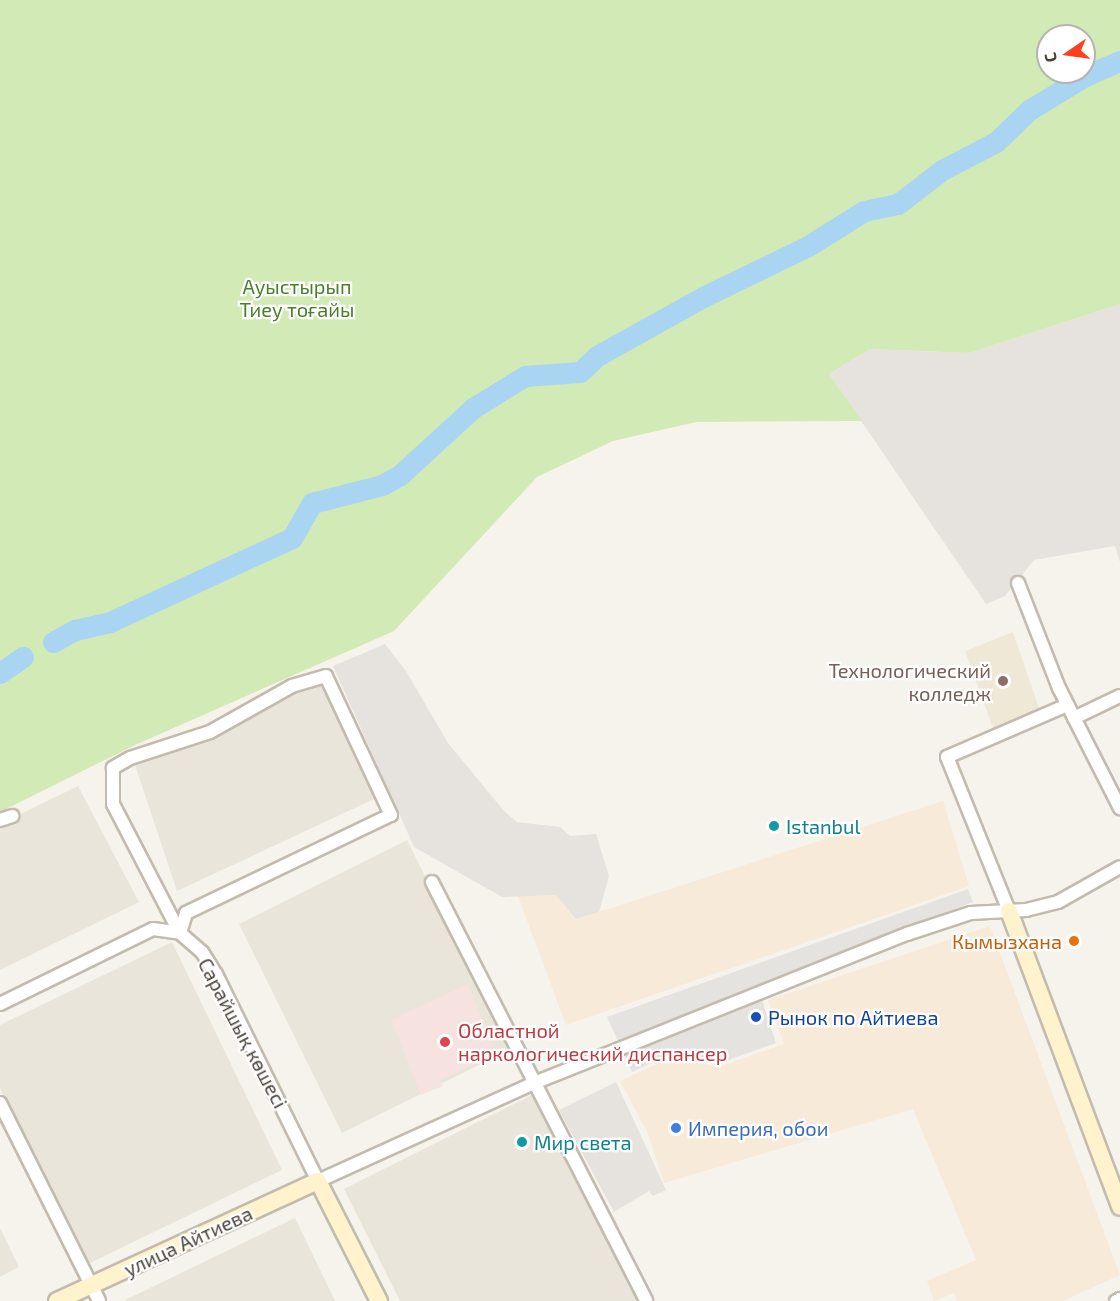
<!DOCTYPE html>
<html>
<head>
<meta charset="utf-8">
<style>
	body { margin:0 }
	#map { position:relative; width:1120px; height:1301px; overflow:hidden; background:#f6f3ec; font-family:"Exo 2",sans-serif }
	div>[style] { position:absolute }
	.residential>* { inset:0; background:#eae5da }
	.commercial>* { inset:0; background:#f7ead8 }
	.industrial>* { inset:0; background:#e6e2dd }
	.education>* { inset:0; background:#efe8d6 }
	.medical>* { inset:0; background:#f6e3e0 }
	.green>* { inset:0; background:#d2eab5 }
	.parking>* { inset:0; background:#e5e3e0 }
	.river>* { height:21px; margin:-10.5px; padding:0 10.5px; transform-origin:10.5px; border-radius:10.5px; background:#a9d4f2 }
	.roads { filter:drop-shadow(2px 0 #c2bbae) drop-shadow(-2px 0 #c2bbae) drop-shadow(0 2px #c2bbae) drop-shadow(0 -2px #c2bbae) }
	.street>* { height:12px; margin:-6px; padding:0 6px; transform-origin:6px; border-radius:6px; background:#fff }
	.secondary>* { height:16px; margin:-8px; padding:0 8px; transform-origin:8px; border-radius:8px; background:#fff3cd }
	.dots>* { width:16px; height:16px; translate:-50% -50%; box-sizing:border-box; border:3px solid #fff; border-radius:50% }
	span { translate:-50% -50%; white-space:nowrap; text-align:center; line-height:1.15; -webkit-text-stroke:4.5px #fff; paint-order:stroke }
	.park-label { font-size:20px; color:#4a7f2a }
	.education-label { font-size:20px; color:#785e54 }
	.right { translate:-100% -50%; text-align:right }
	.culture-label { font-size:20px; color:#0d838f }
	.left { translate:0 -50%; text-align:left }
	.food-label { font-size:20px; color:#c56008 }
	.transit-label { font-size:20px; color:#164399 }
	.health-label { font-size:20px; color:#be3a42 }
	.street-label { font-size:20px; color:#4b4439 }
	.shop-label { font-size:20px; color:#366cbe }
	.north { position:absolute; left:1036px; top:24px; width:60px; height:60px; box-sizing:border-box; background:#fff; border:2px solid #b7b4b0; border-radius:50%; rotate:257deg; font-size:16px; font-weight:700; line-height:24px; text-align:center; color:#4b4439 }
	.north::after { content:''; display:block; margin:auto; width:21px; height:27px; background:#fc3f1d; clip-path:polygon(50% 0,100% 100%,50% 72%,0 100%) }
</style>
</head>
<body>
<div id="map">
	<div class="residential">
		<i style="clip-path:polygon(325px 673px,385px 794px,177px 891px,135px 765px)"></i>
		<i style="clip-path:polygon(78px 786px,139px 902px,0 970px,0 824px)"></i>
		<i style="clip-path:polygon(407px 840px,511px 1049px,342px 1133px,239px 924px)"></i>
		<i style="clip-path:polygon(172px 942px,282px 1170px,86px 1265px,0 1088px,0 1025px)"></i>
		<i style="clip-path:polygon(534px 1094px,637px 1301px,400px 1301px,344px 1189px)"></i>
		<i style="clip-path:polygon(295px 1218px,335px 1301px,126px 1301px,125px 1300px)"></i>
		<i style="clip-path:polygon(0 1228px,19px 1267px,0 1277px)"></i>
	</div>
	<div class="commercial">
		<i style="clip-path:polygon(943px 801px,969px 886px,566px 1025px,518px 896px,556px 895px,577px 919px)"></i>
		<i style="clip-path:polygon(990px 926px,1120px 1275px,1063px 1301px,957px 1301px,954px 1293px,934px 1301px,927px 1281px,976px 1260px,913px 1109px,664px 1183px,647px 1131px,620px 1081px,666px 1060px,721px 1066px,784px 1044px,768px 1000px)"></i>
	</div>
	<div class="industrial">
		<i style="clip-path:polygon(1120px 304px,1120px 562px,1115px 546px,1034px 560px,1005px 596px,986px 604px,829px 374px,870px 349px,969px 353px)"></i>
		<i style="clip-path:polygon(385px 644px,406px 671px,448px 743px,504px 811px,517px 822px,560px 827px,570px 836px,596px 834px,609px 876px,599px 912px,576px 919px,556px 895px,502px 897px,414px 847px,333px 666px)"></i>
		<i style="clip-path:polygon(616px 1082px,666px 1190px,653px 1196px,649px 1191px,614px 1212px,559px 1110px)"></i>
	</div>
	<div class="education">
		<i style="clip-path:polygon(1013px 632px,1040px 711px,994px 731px,965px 651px)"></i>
	</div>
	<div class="medical">
		<i style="clip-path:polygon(468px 984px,492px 1046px,475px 1054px,479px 1062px,440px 1079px,443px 1086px,421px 1095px,392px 1020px)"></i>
	</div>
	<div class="green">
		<i style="clip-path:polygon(evenodd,0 0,1120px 0,1120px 304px,969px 353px,870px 349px,829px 374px,862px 421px,696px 422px,613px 441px,537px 477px,394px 631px,135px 745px,0 812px,0 0,1048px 36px,1084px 36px,1084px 72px,1048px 72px,1048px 36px)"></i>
	</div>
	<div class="parking">
		<i style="clip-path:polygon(968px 889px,973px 902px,757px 985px,776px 1043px,720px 1063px,668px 1055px,632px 1072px,607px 1017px)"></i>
	</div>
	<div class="river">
		<i style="left:53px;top:642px;width:25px;rotate:-29deg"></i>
		<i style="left:75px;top:630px;width:36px;rotate:-13deg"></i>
		<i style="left:110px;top:622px;width:200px;rotate:-24.8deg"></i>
		<i style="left:292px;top:538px;width:40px;rotate:-60.3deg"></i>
		<i style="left:312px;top:503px;width:72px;rotate:-14.4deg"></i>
		<i style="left:382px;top:485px;width:21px;rotate:-29deg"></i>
		<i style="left:400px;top:475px;width:99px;rotate:-42.5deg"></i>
		<i style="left:473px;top:408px;width:61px;rotate:-31.6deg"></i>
		<i style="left:525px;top:376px;width:55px;rotate:-4.2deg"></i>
		<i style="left:580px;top:372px;width:23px;rotate:-43deg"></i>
		<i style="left:597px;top:356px;width:121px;rotate:-29.1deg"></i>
		<i style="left:703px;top:297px;width:117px;rotate:-25.9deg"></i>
		<i style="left:808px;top:246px;width:66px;rotate:-32deg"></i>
		<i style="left:864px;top:211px;width:35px;rotate:-12deg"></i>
		<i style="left:898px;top:204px;width:56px;rotate:-37.7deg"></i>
		<i style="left:942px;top:170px;width:61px;rotate:-27.4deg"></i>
		<i style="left:996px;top:142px;width:46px;rotate:-44.1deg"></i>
		<i style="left:1029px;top:110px;width:68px;rotate:-31.1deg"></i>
		<i style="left:1087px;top:75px;width:36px;rotate:-23deg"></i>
		<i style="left:0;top:673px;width:28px;rotate:-35deg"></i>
	</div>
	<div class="roads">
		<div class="street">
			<i style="left:1018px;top:583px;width:113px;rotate:68.7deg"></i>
			<i style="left:1059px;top:688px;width:135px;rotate:63.1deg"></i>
			<i style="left:1074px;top:718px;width:51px;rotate:-25.6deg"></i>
			<i style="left:0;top:820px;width:13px;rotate:-18deg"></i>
			<i style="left:432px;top:882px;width:470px;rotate:62.9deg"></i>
			<i style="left:1009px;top:911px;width:166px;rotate:-111.9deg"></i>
			<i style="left:947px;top:757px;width:131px;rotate:-23.4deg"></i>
			<i style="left:180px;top:933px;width:21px;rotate:-73deg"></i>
			<i style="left:186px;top:913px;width:227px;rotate:-25.6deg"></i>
			<i style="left:391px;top:815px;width:153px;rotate:-115.1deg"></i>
			<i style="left:326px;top:676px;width:35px;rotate:164deg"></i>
			<i style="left:292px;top:686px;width:94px;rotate:150.7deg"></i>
			<i style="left:210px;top:732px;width:84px;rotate:162deg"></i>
			<i style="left:130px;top:758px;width:20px;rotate:150deg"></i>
			<i style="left:113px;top:768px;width:36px;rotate:90deg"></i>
			<i style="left:113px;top:804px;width:145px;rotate:62.6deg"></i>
			<i style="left:180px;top:933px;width:29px;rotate:41deg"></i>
			<i style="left:202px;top:952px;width:26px;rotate:58deg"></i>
			<i style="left:216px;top:974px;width:231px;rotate:63.8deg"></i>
			<i style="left:318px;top:1181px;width:237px;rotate:-24.4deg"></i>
			<i style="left:534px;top:1083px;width:402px;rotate:-21.8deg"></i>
			<i style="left:907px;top:934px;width:67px;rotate:-18.2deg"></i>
			<i style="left:971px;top:913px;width:55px;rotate:-3.1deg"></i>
			<i style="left:1026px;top:910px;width:33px;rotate:-14deg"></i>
			<i style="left:1058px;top:902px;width:71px;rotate:-29.4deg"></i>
			<i style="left:0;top:1004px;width:170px;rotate:-26.1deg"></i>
			<i style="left:153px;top:929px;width:27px;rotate:8deg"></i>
			<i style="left:0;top:1103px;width:221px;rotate:63.4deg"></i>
			<i style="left:1116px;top:1301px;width:4px;rotate:-27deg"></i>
		</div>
		<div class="secondary">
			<i style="left:1009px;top:911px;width:316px;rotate:69.4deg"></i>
			<i style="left:57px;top:1301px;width:287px;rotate:-24.7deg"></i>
			<i style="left:318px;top:1181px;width:135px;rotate:63.1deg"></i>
		</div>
	</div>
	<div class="dots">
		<i style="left:1003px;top:681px;background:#8d6e63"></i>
		<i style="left:774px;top:826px;background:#0f9aa8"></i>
		<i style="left:1074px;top:941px;background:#e8710a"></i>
		<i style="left:756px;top:1017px;background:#1a4fb4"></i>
		<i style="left:445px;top:1042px;background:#e0444e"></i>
		<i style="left:676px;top:1128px;background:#3f7fe0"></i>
		<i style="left:522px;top:1142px;background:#0f9aa8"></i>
	</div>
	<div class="park-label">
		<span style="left:297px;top:298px">Ауыстырып<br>Тиеу тоғайы</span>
	</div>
	<div class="education-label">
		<span class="right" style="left:991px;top:682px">Технологический<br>колледж</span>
	</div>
	<div class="culture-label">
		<span class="left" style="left:786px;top:826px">Istanbul</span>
		<span class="left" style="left:534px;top:1142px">Мир света</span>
	</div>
	<div class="food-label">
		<span class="right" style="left:1062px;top:941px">Кымызхана</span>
	</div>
	<div class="transit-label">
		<span class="left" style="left:768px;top:1017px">Рынок по Айтиева</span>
	</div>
	<div class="health-label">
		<span class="left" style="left:458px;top:1042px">Областной<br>наркологический диспансер</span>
	</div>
	<div class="street-label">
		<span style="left:243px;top:1033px;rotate:62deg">Сарайшық көшесі</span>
		<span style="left:188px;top:1241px;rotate:-25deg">улица Айтиева</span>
	</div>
	<div class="shop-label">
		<span class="left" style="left:688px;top:1128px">Империя, обои</span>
	</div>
	<div class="north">С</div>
</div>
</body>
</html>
